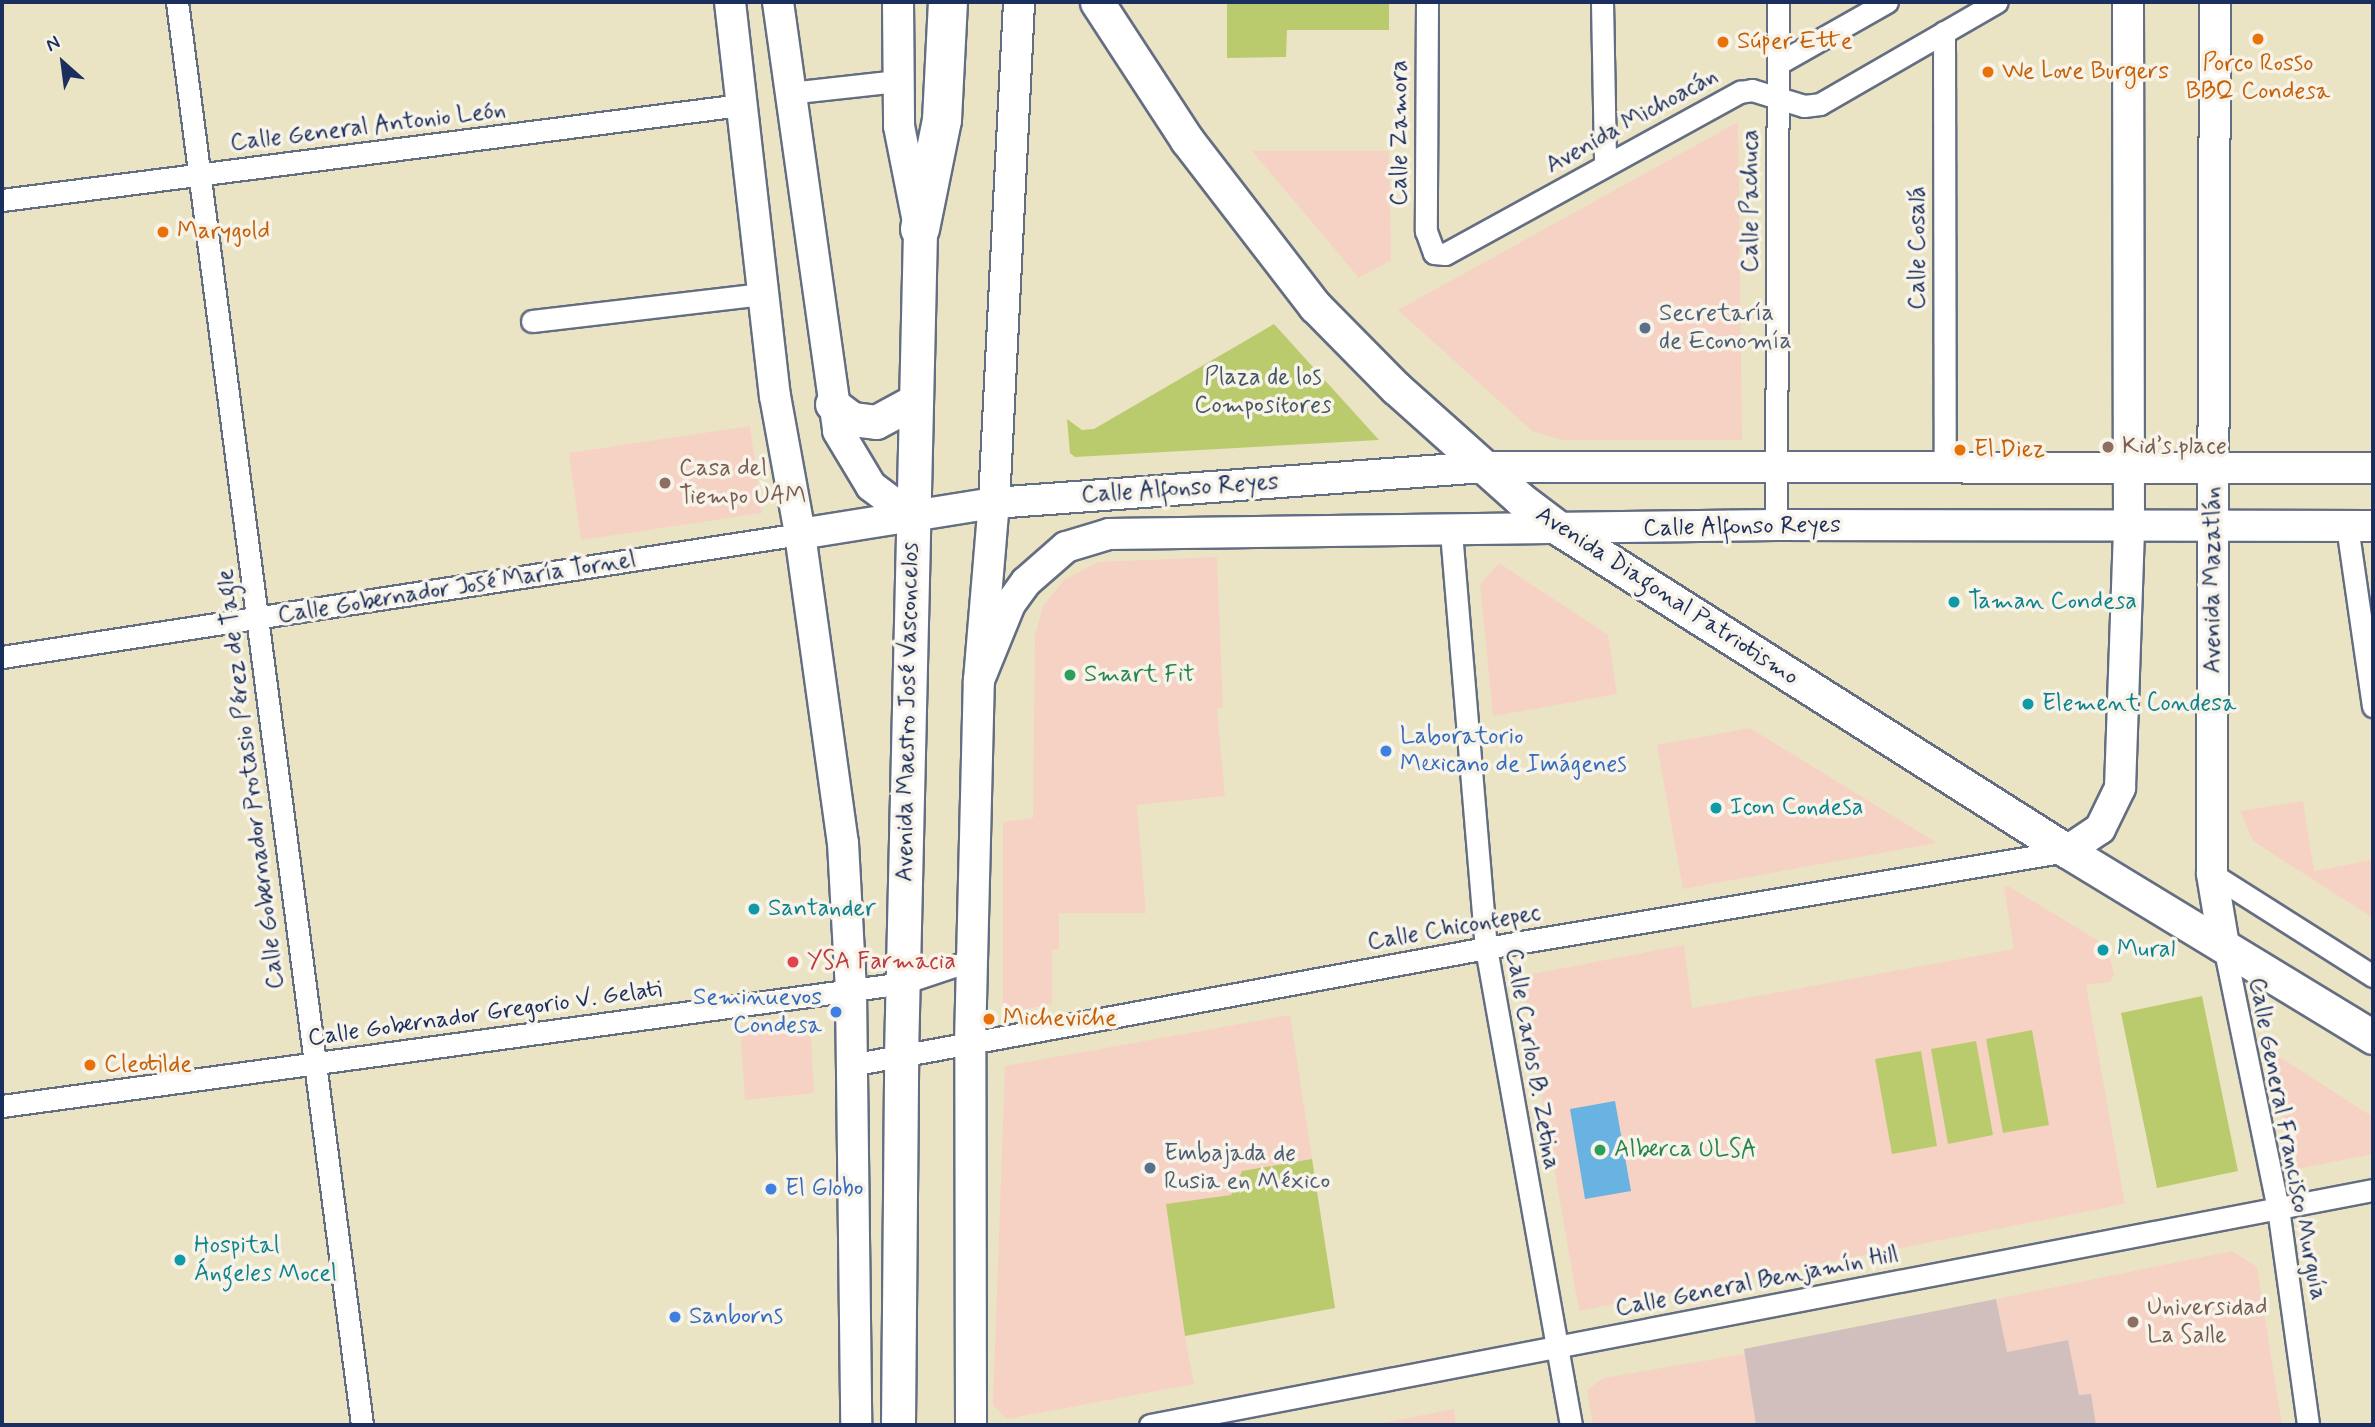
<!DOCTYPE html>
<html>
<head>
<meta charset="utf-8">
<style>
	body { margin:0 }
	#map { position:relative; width:2375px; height:1427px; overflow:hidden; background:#ebe4c4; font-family:Mynerve,sans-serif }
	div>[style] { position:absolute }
	.built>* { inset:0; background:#f6d2c4 }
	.industrial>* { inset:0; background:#d1bfbe }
	.green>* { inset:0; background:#bacb6e }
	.water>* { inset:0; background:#68b3e1 }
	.roads { filter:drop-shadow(2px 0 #646e82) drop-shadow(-2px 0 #646e82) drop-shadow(0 2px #646e82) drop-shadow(0 -2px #646e82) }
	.street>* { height:21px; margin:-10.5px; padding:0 10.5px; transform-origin:10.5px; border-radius:10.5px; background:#fff }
	.secondary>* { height:30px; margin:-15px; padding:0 15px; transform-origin:15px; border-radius:15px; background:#fff }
	.primary>* { height:33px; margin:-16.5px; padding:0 16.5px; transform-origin:16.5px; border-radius:16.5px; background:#fff }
	.highway>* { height:38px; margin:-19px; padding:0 19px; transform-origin:19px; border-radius:19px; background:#fff }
	.dots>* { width:19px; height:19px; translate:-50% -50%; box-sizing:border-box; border:4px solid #f7f3e8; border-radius:50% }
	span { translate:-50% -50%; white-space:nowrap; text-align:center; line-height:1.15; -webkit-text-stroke:7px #f7f3e8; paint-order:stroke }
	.food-label { font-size:24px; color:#c56008 }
	.left { translate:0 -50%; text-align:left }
	.street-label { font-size:24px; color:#1b2f5e }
	.service-label { font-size:24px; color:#4e5e75 }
	.park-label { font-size:24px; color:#435662 }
	.education-label { font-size:24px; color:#785e54 }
	.culture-label { font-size:24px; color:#0d838f }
	.leisure-label { font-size:24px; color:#27864d }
	.shop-label { font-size:24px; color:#366cbe }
	.right { translate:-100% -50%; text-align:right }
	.health-label { font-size:24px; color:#be3a42 }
	.frame { position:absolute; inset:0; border:4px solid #1b2f5e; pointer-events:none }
	.north { position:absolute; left:28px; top:28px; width:70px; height:70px; -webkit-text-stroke:5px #f7f3e8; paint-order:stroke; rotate:332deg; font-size:19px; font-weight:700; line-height:28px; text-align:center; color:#1b2f5e }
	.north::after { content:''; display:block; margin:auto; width:24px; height:32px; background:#1b2f5e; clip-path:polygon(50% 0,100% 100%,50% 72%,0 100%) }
</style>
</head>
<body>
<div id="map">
	<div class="built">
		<i style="clip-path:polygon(1738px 122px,1742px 440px,1562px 440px,1532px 431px,1398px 310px)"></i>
		<i style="clip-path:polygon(1252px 151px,1389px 151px,1391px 260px,1359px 278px)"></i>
		<i style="clip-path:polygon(750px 426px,762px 513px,581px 540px,569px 453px)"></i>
		<i style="clip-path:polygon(1217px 557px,1223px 707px,1217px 708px,1225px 796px,1137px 805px,1146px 913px,1059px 913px,1059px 949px,1052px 950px,1052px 1004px,1003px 1014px,1003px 822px,1033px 818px,1035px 635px,1043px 606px,1064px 580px,1098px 562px)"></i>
		<i style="clip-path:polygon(1499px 563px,1608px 635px,1617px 694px,1493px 716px,1480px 585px)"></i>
		<i style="clip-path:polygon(1750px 728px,1937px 843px,1683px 889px,1657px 745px)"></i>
		<i style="clip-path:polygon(2303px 801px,2314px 871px,2372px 860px,2373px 918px,2253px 841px,2240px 811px)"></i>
		<i style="clip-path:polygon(2008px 886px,2107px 946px,2114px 975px,2110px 982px,2086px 985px,2125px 1204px,1579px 1311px,1521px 976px,1684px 945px,1692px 1008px,2014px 949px,2004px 887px)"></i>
		<i style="clip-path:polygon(1290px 1015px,1335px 1308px,1185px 1336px,1194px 1384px,1007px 1419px,993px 1405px,1005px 1066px)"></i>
		<i style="clip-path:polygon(810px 1021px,814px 1093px,745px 1100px,740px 1027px)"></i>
		<i style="clip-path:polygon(2272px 1052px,2373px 1117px,2373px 1154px,2292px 1170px)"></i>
		<i style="clip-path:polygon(2232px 1251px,2257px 1267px,2282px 1425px,2096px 1425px,2091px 1394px,2079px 1396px,2068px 1340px,2007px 1352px,1996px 1299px)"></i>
		<i style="clip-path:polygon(1745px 1354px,1756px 1425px,1593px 1425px,1587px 1390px,1603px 1378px)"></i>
		<i style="clip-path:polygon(1454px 1409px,1456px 1425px,1371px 1425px)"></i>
	</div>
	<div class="industrial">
		<i style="clip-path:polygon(1996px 1299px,2007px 1352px,2068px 1340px,2079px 1395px,2091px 1394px,2096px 1425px,1756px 1425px,1744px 1349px)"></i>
	</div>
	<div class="green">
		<i style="clip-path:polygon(1227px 2px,1389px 2px,1389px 30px,1287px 30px,1286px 57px,1227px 58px)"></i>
		<i style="clip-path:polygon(1274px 324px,1379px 440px,1075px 457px,1070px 453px,1067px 419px,1082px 430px,1094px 429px)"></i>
		<i style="clip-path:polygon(2202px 996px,2238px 1171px,2157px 1188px,2121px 1013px)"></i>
		<i style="clip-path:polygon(2032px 1030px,2049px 1125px,2003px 1133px,1986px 1039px)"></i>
		<i style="clip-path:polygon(1976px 1041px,1993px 1135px,1948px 1144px,1931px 1049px)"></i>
		<i style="clip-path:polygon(1921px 1051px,1937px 1146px,1892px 1154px,1875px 1059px)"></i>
		<i style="clip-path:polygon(1312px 1159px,1335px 1308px,1185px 1336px,1166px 1204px,1231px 1195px,1242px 1171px)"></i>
	</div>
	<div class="water">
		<i style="clip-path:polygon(1615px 1101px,1631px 1191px,1585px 1199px,1570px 1109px)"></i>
	</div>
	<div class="roads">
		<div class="street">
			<i style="left:177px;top:2px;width:1435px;rotate:82.59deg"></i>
			<i style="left:1427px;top:2px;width:229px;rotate:90.3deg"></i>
			<i style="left:1426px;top:231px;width:23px;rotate:70deg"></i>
			<i style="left:1434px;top:253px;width:11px;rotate:5deg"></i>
			<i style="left:1445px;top:254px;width:337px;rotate:-28.8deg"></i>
			<i style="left:1740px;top:92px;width:12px;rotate:-9deg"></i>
			<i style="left:1752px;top:90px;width:54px;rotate:17.1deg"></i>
			<i style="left:1804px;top:106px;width:16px;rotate:-7deg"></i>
			<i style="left:1820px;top:104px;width:204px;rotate:-30deg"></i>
			<i style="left:1602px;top:2px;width:163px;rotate:88.9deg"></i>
			<i style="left:1944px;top:32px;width:433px;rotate:89.9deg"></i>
			<i style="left:1779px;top:63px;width:124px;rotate:-29.5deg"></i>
			<i style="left:789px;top:93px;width:110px;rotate:-6.3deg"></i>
			<i style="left:2px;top:200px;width:745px;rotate:-7.33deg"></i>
			<i style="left:532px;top:321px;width:232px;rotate:-6.7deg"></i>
			<i style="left:1776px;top:525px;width:523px;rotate:-89.78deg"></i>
			<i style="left:2347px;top:526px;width:182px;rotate:81.8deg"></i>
			<i style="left:1451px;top:532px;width:417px;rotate:85.2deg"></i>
			<i style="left:1486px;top:948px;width:485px;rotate:79.9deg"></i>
			<i style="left:2px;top:657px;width:807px;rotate:-8.76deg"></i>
			<i style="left:2212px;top:874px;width:191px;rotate:32.4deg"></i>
			<i style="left:2224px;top:946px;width:268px;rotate:78.4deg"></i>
			<i style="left:2278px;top:1208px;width:219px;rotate:82.1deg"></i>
			<i style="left:851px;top:1065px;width:646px;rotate:-10.44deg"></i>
			<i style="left:1486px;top:948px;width:589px;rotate:-9.48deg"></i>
			<i style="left:2px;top:1106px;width:909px;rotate:-7.77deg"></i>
			<i style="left:903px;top:983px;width:73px;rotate:-18.4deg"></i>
			<i style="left:1150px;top:1425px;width:1245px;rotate:-10.88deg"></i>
		</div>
		<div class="secondary">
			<i style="left:730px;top:2px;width:397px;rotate:83.5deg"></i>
			<i style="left:775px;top:396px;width:140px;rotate:79.7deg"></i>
			<i style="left:800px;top:534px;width:312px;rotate:82.1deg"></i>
			<i style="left:843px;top:843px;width:148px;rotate:86.9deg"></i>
			<i style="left:851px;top:991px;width:434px;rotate:89.3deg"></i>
			<i style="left:778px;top:2px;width:433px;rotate:82deg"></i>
			<i style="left:838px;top:431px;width:64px;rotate:59deg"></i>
			<i style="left:871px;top:486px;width:50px;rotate:36.9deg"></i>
			<i style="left:898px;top:2px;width:124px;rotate:89.5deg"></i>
			<i style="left:899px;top:126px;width:98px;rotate:78.8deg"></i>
			<i style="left:2215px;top:2px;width:872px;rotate:90.2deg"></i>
			<i style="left:2212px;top:874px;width:73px;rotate:80.5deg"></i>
			<i style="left:800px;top:534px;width:196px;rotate:-9.1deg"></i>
			<i style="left:994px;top:503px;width:489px;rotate:-4.2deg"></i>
			<i style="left:1482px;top:467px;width:891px;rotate:0.06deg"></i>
			<i style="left:979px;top:680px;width:82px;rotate:-67.8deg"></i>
			<i style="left:1010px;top:604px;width:27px;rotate:-54deg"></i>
			<i style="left:1026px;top:582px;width:53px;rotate:-41.2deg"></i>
			<i style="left:1066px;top:547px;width:45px;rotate:-16.8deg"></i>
			<i style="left:1109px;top:534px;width:667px;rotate:-0.77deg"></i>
			<i style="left:1776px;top:525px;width:597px;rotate:0.1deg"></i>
			<i style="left:2067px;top:851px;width:40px;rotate:-34deg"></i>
			<i style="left:2100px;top:829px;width:46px;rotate:-64deg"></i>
			<i style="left:2120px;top:788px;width:262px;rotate:-88deg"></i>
			<i style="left:2129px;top:526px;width:524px;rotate:-90.11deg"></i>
			<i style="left:971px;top:1425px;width:382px;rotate:-90.1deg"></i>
			<i style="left:970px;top:1043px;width:363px;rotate:-88.6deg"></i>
			<i style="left:979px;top:680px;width:178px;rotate:-85.2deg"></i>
			<i style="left:994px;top:503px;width:502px;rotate:-87.14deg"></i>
		</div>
		<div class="primary">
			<i style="left:1097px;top:2px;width:165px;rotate:56.9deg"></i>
			<i style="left:1187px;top:140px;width:210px;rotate:52.4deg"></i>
			<i style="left:1315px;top:306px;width:115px;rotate:45.4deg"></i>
			<i style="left:1396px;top:388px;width:166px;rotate:41.8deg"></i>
			<i style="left:1520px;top:499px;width:51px;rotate:37.1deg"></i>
			<i style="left:1561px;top:530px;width:599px;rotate:32.39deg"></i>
			<i style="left:2067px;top:851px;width:358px;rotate:31.3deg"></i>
			<i style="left:832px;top:404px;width:25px;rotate:37deg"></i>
			<i style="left:852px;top:419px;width:24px;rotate:7deg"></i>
			<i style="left:876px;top:422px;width:44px;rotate:-28.3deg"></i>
			<i style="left:898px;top:1425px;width:369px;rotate:-89.5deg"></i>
			<i style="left:901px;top:1056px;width:827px;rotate:-88.68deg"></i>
		</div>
		<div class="highway">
			<i style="left:920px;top:229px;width:111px;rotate:-78.6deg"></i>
			<i style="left:942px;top:120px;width:118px;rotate:-87.1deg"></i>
		</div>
	</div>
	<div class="dots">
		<i style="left:2258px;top:39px;background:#e8710a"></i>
		<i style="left:1723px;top:42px;background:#e8710a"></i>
		<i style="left:1988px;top:72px;background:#e8710a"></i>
		<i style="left:163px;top:232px;background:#e8710a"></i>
		<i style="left:1645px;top:328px;background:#5c6f8a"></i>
		<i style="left:2108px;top:447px;background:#8d6e63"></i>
		<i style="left:1960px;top:450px;background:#e8710a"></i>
		<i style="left:665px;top:483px;background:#8d6e63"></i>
		<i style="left:1954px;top:602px;background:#0f9aa8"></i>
		<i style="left:1070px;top:675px;background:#2e9e5b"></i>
		<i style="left:2028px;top:704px;background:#0f9aa8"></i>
		<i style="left:1386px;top:751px;background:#3f7fe0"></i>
		<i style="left:1716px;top:808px;background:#0f9aa8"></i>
		<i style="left:754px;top:909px;background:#0f9aa8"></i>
		<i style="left:2103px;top:950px;background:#0f9aa8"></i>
		<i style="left:793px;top:962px;background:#e0444e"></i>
		<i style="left:836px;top:1012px;background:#3f7fe0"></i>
		<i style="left:989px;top:1019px;background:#e8710a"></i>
		<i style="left:90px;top:1065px;background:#e8710a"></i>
		<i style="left:1600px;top:1150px;background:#2e9e5b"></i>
		<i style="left:1150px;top:1168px;background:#5c6f8a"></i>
		<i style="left:771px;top:1189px;background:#3f7fe0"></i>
		<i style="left:180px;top:1260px;background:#0f9aa8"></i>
		<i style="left:675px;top:1317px;background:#3f7fe0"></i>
		<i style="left:2133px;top:1322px;background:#8d6e63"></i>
	</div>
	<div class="food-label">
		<span class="left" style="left:1737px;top:42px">Súper Ette</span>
		<span style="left:2258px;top:78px">Porco Rosso<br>BBQ Condesa</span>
		<span class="left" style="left:2002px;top:72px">We Love Burgers</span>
		<span class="left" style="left:177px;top:232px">Marygold</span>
		<span class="left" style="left:1974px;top:450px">El Diez</span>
		<span class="left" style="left:1003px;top:1019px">Micheviche</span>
		<span class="left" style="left:104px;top:1065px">Cleotilde</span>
	</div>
	<div class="street-label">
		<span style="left:1632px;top:121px;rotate:-29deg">Avenida Michoacán</span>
		<span style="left:368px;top:127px;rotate:-7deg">Calle General Antonio León</span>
		<span style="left:1400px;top:133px;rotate:-90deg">Calle Zamora</span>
		<span style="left:1751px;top:201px;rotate:-90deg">Calle Pachuca</span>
		<span style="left:1918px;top:248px;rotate:-90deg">Calle Cosalá</span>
		<span style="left:1180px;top:489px;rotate:-4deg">Calle Alfonso Reyes</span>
		<span style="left:1742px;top:527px;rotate:-1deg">Calle Alfonso Reyes</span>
		<span style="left:2213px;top:580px;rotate:-90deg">Avenida Mazatlán</span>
		<span style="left:457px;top:588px;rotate:-9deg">Calle Gobernador José María Tornel</span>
		<span style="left:1667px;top:596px;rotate:33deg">Avenida Diagonal Patriotismo</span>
		<span style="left:908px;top:712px;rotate:-89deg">Avenida Maestro José Vasconcelos</span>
		<span style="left:251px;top:779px;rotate:-97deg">Calle Gobernador Protasio Pérez de Tagle</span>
		<span style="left:1454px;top:928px;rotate:-10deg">Calle Chicontepec</span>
		<span style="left:485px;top:1014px;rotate:-8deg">Calle Gobernador Gregorio V. Gelati</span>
		<span style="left:1532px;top:1059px;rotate:80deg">Calle Carlos B. Zetina</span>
		<span style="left:2287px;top:1139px;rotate:79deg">Calle General Francisco Murguía</span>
		<span style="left:1757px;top:1282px;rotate:-11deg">Calle General Benjamín Hill</span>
	</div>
	<div class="service-label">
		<span class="left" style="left:1659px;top:328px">Secretaría<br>de Economía</span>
		<span class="left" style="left:1164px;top:1168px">Embajada de<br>Rusia en México</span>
	</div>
	<div class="park-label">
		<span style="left:1263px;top:392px">Plaza de los<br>Compositores</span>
	</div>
	<div class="education-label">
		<span class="left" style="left:2122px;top:447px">Kid’s place</span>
		<span class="left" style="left:679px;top:483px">Casa del<br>Tiempo UAM</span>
		<span class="left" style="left:2147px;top:1322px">Universidad<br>La Salle</span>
	</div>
	<div class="culture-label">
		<span class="left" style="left:1968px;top:602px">Taman Condesa</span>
		<span class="left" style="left:2042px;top:704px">Element Condesa</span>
		<span class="left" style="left:1730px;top:808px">Icon Condesa</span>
		<span class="left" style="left:768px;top:909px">Santander</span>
		<span class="left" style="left:2117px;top:950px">Mural</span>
		<span class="left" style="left:194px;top:1260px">Hospital<br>Ángeles Mocel</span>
	</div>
	<div class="leisure-label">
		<span class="left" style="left:1084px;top:675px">Smart Fit</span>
		<span class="left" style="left:1614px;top:1150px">Alberca ULSA</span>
	</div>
	<div class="shop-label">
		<span class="left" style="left:1400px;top:751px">Laboratorio<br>Mexicano de Imágenes</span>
		<span class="right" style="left:822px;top:1012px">Seminuevos<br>Condesa</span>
		<span class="left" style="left:785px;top:1189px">El Globo</span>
		<span class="left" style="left:689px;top:1317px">Sanborns</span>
	</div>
	<div class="health-label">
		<span class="left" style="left:807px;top:962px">YSA Farmacia</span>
	</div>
	<div class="frame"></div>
	<div class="north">N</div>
</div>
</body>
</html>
